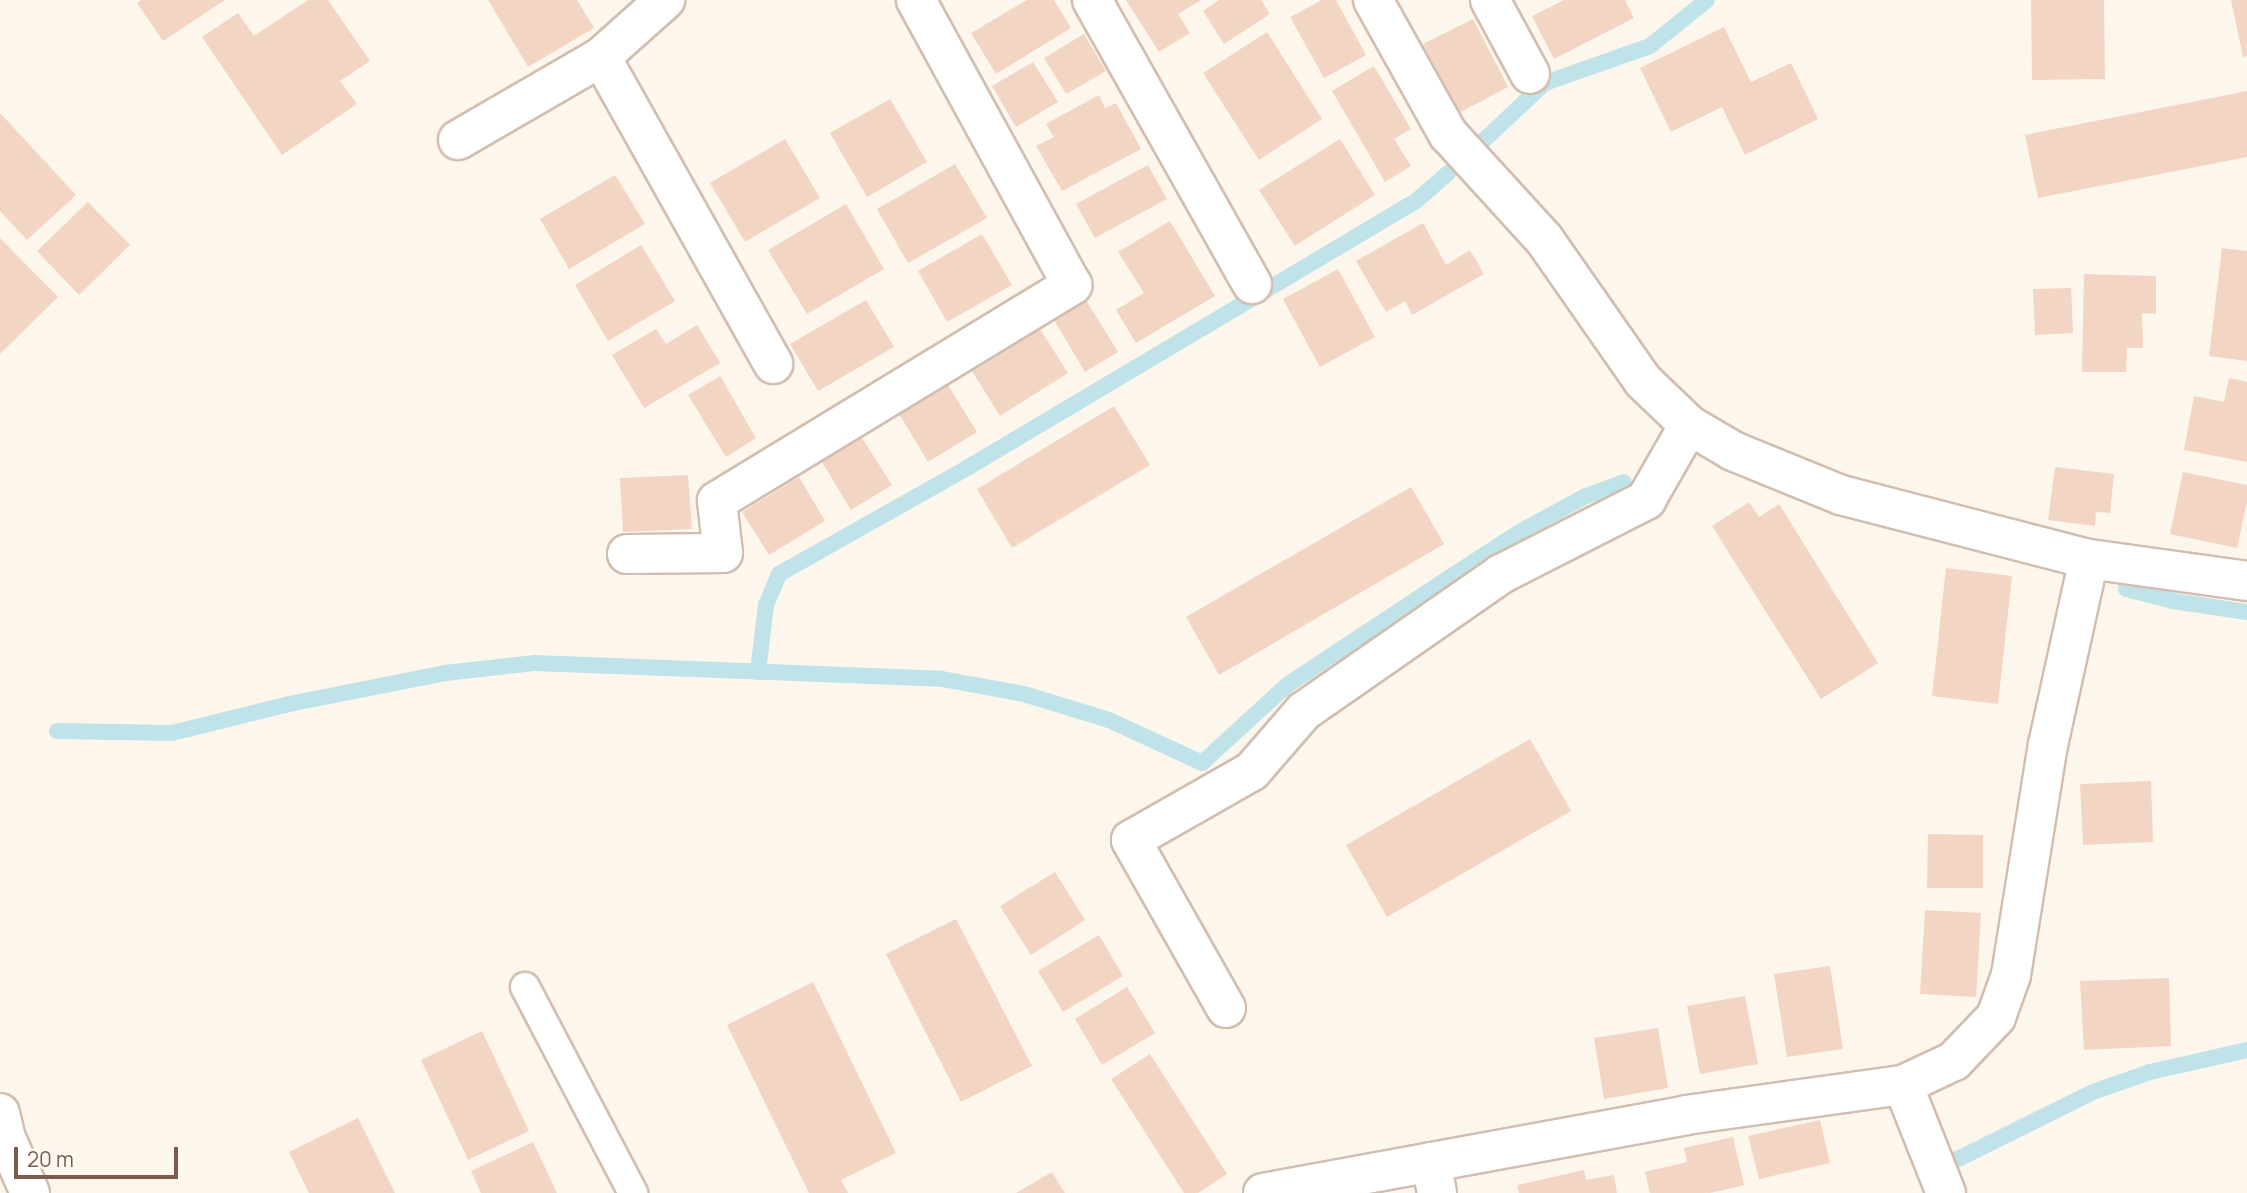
<!DOCTYPE html>
<html>
<head>
<meta charset="utf-8">
<style>
	body { margin:0 }
	#map { position:relative; width:2247px; height:1193px; overflow:hidden; background:#fdf6ec; font-family:Manrope,sans-serif }
	div>[style] { position:absolute }
	.stream>* { height:16px; margin:-8px; padding:0 8px; transform-origin:8px; border-radius:8px; background:#bfe3e8 }
	.building>* { inset:0; background:#f3d5c3 }
	.roads { filter:drop-shadow(2px 0 #d1beb0) drop-shadow(-2px 0 #d1beb0) drop-shadow(0 2px #d1beb0) drop-shadow(0 -2px #d1beb0) }
	.service>* { height:28px; margin:-14px; padding:0 14px; transform-origin:14px; border-radius:14px; background:#fff }
	.minor>* { height:38px; margin:-19px; padding:0 19px; transform-origin:19px; border-radius:19px; background:#fff }
	span { translate:-50% -50%; white-space:nowrap; text-align:center; line-height:1.15; -webkit-text-stroke:6px #fffaf3; paint-order:stroke }
	.scale { position:absolute; left:14px; top:1147px; width:164px; height:32px; box-sizing:border-box; border:4px solid #7a5c4d; border-top:0; padding-left:9px; font-size:21px; line-height:24px; white-space:nowrap; color:#7a5c4d; -webkit-text-stroke:5px #fffaf3; paint-order:stroke }
</style>
</head>
<body>
<div id="map">
	<div class="stream">
		<i style="left:1481px;top:143px;width:88px;rotate:-43.2deg"></i>
		<i style="left:1545px;top:83px;width:111px;rotate:-19.4deg"></i>
		<i style="left:1650px;top:46px;width:73px;rotate:-38.9deg"></i>
		<i style="left:2126px;top:589px;width:49px;rotate:14.3deg"></i>
		<i style="left:2173px;top:601px;width:75px;rotate:8.5deg"></i>
		<i style="left:758px;top:672px;width:67px;rotate:-83.2deg"></i>
		<i style="left:766px;top:605px;width:34px;rotate:-67deg"></i>
		<i style="left:779px;top:574px;width:216px;rotate:-29.4deg"></i>
		<i style="left:967px;top:468px;width:522px;rotate:-30.74deg"></i>
		<i style="left:1416px;top:201px;width:43px;rotate:-41.2deg"></i>
		<i style="left:57px;top:731px;width:115px;rotate:1deg"></i>
		<i style="left:172px;top:733px;width:121px;rotate:-13.9deg"></i>
		<i style="left:289px;top:704px;width:159px;rotate:-11.2deg"></i>
		<i style="left:445px;top:673px;width:90px;rotate:-6.4deg"></i>
		<i style="left:534px;top:663px;width:408px;rotate:2.2deg"></i>
		<i style="left:942px;top:679px;width:83px;rotate:10.4deg"></i>
		<i style="left:1024px;top:694px;width:89px;rotate:17deg"></i>
		<i style="left:1109px;top:720px;width:102px;rotate:24.8deg"></i>
		<i style="left:1202px;top:763px;width:115px;rotate:-42.5deg"></i>
		<i style="left:1287px;top:685px;width:181px;rotate:-33.5deg"></i>
		<i style="left:1438px;top:585px;width:95px;rotate:-33deg"></i>
		<i style="left:1518px;top:533px;width:77px;rotate:-28.6deg"></i>
		<i style="left:1586px;top:496px;width:40px;rotate:-20.2deg"></i>
		<i style="left:1934px;top:1167px;width:28px;rotate:-19deg"></i>
		<i style="left:1960px;top:1158px;width:148px;rotate:-26.4deg"></i>
		<i style="left:2093px;top:1092px;width:60px;rotate:-19.3deg"></i>
		<i style="left:2150px;top:1072px;width:99px;rotate:-12.8deg"></i>
	</div>
	<div class="building">
		<i style="clip-path:polygon(142px 0,225px 0,163px 41px,137px 3px)"></i>
		<i style="clip-path:polygon(308px 0,328px 0,370px 61px,340px 81px,357px 104px,282px 155px,202px 37px,238px 13px,254px 36px)"></i>
		<i style="clip-path:polygon(488px 0,577px 0,594px 28px,528px 67px)"></i>
		<i style="clip-path:polygon(1027px 0,1054px 0,1071px 28px,996px 74px,971px 33px)"></i>
		<i style="clip-path:polygon(1126px 0,1201px 0,1178px 14px,1190px 33px,1159px 52px)"></i>
		<i style="clip-path:polygon(1219px 0,1261px 0,1270px 14px,1224px 44px,1203px 11px)"></i>
		<i style="clip-path:polygon(1322px 0,1336px 0,1366px 55px,1324px 78px,1290px 17px)"></i>
		<i style="clip-path:polygon(1564px 0,1625px 0,1634px 18px,1554px 59px,1532px 16px)"></i>
		<i style="clip-path:polygon(2031px 0,2104px 0,2105px 79px,2032px 80px)"></i>
		<i style="clip-path:polygon(2231px 0,2247px 0,2247px 56px,2243px 57px)"></i>
		<i style="clip-path:polygon(1473px 19px,1508px 87px,1459px 113px,1423px 44px)"></i>
		<i style="clip-path:polygon(1724px 27px,1751px 82px,1791px 63px,1818px 119px,1745px 155px,1722px 107px,1671px 132px,1640px 68px)"></i>
		<i style="clip-path:polygon(1267px 32px,1322px 119px,1259px 160px,1203px 73px)"></i>
		<i style="clip-path:polygon(1084px 34px,1106px 71px,1066px 94px,1044px 58px)"></i>
		<i style="clip-path:polygon(1033px 62px,1058px 102px,1016px 127px,992px 86px)"></i>
		<i style="clip-path:polygon(1374px 66px,1411px 129px,1394px 139px,1411px 166px,1385px 182px,1332px 91px)"></i>
		<i style="clip-path:polygon(2247px 91px,2247px 157px,2038px 198px,2025px 135px)"></i>
		<i style="clip-path:polygon(1099px 95px,1105px 108px,1116px 103px,1141px 149px,1062px 191px,1036px 146px,1054px 137px,1046px 124px)"></i>
		<i style="clip-path:polygon(890px 99px,927px 162px,867px 197px,830px 133px)"></i>
		<i style="clip-path:polygon(0 113px,76px 195px,27px 240px,0 211px)"></i>
		<i style="clip-path:polygon(785px 139px,820px 198px,745px 242px,710px 183px)"></i>
		<i style="clip-path:polygon(1340px 139px,1375px 195px,1295px 246px,1259px 190px)"></i>
		<i style="clip-path:polygon(955px 164px,987px 218px,908px 263px,877px 209px)"></i>
		<i style="clip-path:polygon(1148px 165px,1167px 199px,1095px 238px,1076px 204px)"></i>
		<i style="clip-path:polygon(615px 175px,645px 224px,569px 269px,540px 219px)"></i>
		<i style="clip-path:polygon(88px 202px,130px 245px,79px 295px,37px 251px)"></i>
		<i style="clip-path:polygon(846px 204px,884px 269px,807px 314px,768px 250px)"></i>
		<i style="clip-path:polygon(1170px 221px,1215px 296px,1136px 343px,1116px 310px,1144px 293px,1118px 252px)"></i>
		<i style="clip-path:polygon(1423px 223px,1446px 265px,1470px 250px,1484px 274px,1412px 315px,1405px 301px,1386px 312px,1356px 261px)"></i>
		<i style="clip-path:polygon(982px 234px,1012px 285px,947px 322px,918px 271px)"></i>
		<i style="clip-path:polygon(0 238px,58px 297px,0 354px)"></i>
		<i style="clip-path:polygon(641px 245px,675px 301px,608px 341px,575px 285px)"></i>
		<i style="clip-path:polygon(2222px 248px,2247px 251px,2247px 361px,2209px 356px)"></i>
		<i style="clip-path:polygon(1338px 269px,1375px 337px,1320px 367px,1283px 299px)"></i>
		<i style="clip-path:polygon(2084px 274px,2156px 276px,2156px 314px,2142px 313px,2143px 348px,2127px 348px,2126px 372px,2082px 372px)"></i>
		<i style="clip-path:polygon(2071px 288px,2073px 333px,2035px 335px,2033px 289px)"></i>
		<i style="clip-path:polygon(866px 300px,894px 347px,818px 391px,790px 344px)"></i>
		<i style="clip-path:polygon(1086px 300px,1118px 352px,1085px 372px,1054px 320px)"></i>
		<i style="clip-path:polygon(697px 325px,720px 363px,644px 408px,612px 355px,656px 329px,666px 344px)"></i>
		<i style="clip-path:polygon(1040px 329px,1068px 373px,1000px 416px,972px 371px)"></i>
		<i style="clip-path:polygon(720px 376px,756px 438px,726px 457px,688px 395px)"></i>
		<i style="clip-path:polygon(2229px 378px,2247px 382px,2247px 462px,2184px 450px,2194px 396px,2224px 402px)"></i>
		<i style="clip-path:polygon(946px 382px,977px 432px,928px 462px,898px 412px)"></i>
		<i style="clip-path:polygon(1114px 406px,1150px 465px,1012px 548px,977px 489px)"></i>
		<i style="clip-path:polygon(862px 438px,892px 485px,851px 510px,822px 462px)"></i>
		<i style="clip-path:polygon(2055px 467px,2114px 474px,2110px 513px,2096px 512px,2095px 526px,2048px 520px)"></i>
		<i style="clip-path:polygon(2183px 472px,2247px 485px,2247px 502px,2237px 548px,2170px 534px)"></i>
		<i style="clip-path:polygon(688px 475px,692px 529px,623px 532px,620px 478px)"></i>
		<i style="clip-path:polygon(799px 477px,825px 521px,769px 555px,742px 512px)"></i>
		<i style="clip-path:polygon(1411px 487px,1444px 544px,1219px 675px,1186px 617px)"></i>
		<i style="clip-path:polygon(1749px 502px,1759px 517px,1779px 504px,1878px 663px,1821px 699px,1712px 526px)"></i>
		<i style="clip-path:polygon(1946px 568px,2012px 576px,1998px 704px,1932px 696px)"></i>
		<i style="clip-path:polygon(1530px 739px,1571px 811px,1387px 917px,1346px 845px)"></i>
		<i style="clip-path:polygon(2151px 781px,2153px 842px,2083px 845px,2080px 784px)"></i>
		<i style="clip-path:polygon(1928px 834px,1983px 835px,1983px 888px,1927px 888px)"></i>
		<i style="clip-path:polygon(1055px 872px,1085px 920px,1031px 955px,1000px 906px)"></i>
		<i style="clip-path:polygon(1925px 910px,1981px 913px,1976px 997px,1920px 994px)"></i>
		<i style="clip-path:polygon(956px 919px,1032px 1066px,961px 1102px,886px 954px)"></i>
		<i style="clip-path:polygon(1099px 935px,1123px 976px,1063px 1012px,1038px 971px)"></i>
		<i style="clip-path:polygon(1830px 966px,1843px 1049px,1787px 1057px,1774px 974px)"></i>
		<i style="clip-path:polygon(2169px 978px,2171px 1046px,2084px 1050px,2080px 981px)"></i>
		<i style="clip-path:polygon(813px 982px,896px 1153px,841px 1180px,848px 1193px,809px 1193px,727px 1025px)"></i>
		<i style="clip-path:polygon(1127px 987px,1155px 1033px,1102px 1065px,1075px 1019px)"></i>
		<i style="clip-path:polygon(1745px 996px,1758px 1064px,1700px 1074px,1687px 1006px)"></i>
		<i style="clip-path:polygon(1658px 1028px,1668px 1088px,1604px 1099px,1594px 1038px)"></i>
		<i style="clip-path:polygon(482px 1031px,529px 1131px,468px 1160px,421px 1060px)"></i>
		<i style="clip-path:polygon(1150px 1054px,1227px 1174px,1198px 1193px,1184px 1193px,1111px 1079px)"></i>
		<i style="clip-path:polygon(358px 1118px,395px 1193px,309px 1193px,289px 1152px)"></i>
		<i style="clip-path:polygon(1820px 1120px,1830px 1163px,1759px 1179px,1748px 1136px)"></i>
		<i style="clip-path:polygon(1733px 1137px,1744px 1185px,1710px 1193px,1650px 1193px,1645px 1172px,1687px 1162px,1684px 1148px)"></i>
		<i style="clip-path:polygon(533px 1142px,557px 1193px,481px 1193px,471px 1171px)"></i>
		<i style="clip-path:polygon(1584px 1170px,1586px 1180px,1614px 1175px,1617px 1193px,1519px 1193px,1517px 1185px)"></i>
		<i style="clip-path:polygon(1052px 1172px,1065px 1193px,1016px 1193px)"></i>
	</div>
	<div class="roads">
		<div class="service">
			<i style="left:525px;top:987px;width:233px;rotate:62.3deg"></i>
		</div>
		<div class="minor">
			<i style="left:1092px;top:0;width:326px;rotate:60.6deg"></i>
			<i style="left:1373px;top:0;width:154px;rotate:60.8deg"></i>
			<i style="left:1448px;top:134px;width:142px;rotate:47.6deg"></i>
			<i style="left:1544px;top:239px;width:173px;rotate:55.1deg"></i>
			<i style="left:1643px;top:381px;width:64px;rotate:43.7deg"></i>
			<i style="left:1689px;top:425px;width:51px;rotate:30.6deg"></i>
			<i style="left:1733px;top:451px;width:117px;rotate:22.2deg"></i>
			<i style="left:1841px;top:495px;width:256px;rotate:14.5deg"></i>
			<i style="left:2089px;top:559px;width:160px;rotate:7.9deg"></i>
			<i style="left:1490px;top:0;width:84px;rotate:61.6deg"></i>
			<i style="left:601px;top:57px;width:352px;rotate:60.7deg"></i>
			<i style="left:458px;top:140px;width:165px;rotate:-30.1deg"></i>
			<i style="left:601px;top:57px;width:86px;rotate:-41.7deg"></i>
			<i style="left:627px;top:554px;width:96px;rotate:-0.6deg"></i>
			<i style="left:723px;top:553px;width:52px;rotate:-96.6deg"></i>
			<i style="left:717px;top:501px;width:416px;rotate:-31.3deg"></i>
			<i style="left:1072px;top:285px;width:325px;rotate:-118.7deg"></i>
			<i style="left:1226px;top:1008px;width:193px;rotate:-119.5deg"></i>
			<i style="left:1131px;top:840px;width:139px;rotate:-29.7deg"></i>
			<i style="left:1252px;top:771px;width:79px;rotate:-49.1deg"></i>
			<i style="left:1304px;top:711px;width:240px;rotate:-34.8deg"></i>
			<i style="left:1501px;top:574px;width:163px;rotate:-27deg"></i>
			<i style="left:1646px;top:500px;width:86px;rotate:-60.2deg"></i>
			<i style="left:1903px;top:1085px;width:116px;rotate:68.3deg"></i>
			<i style="left:0;top:1113px;width:26px;rotate:77deg"></i>
			<i style="left:6px;top:1138px;width:60px;rotate:66.4deg"></i>
			<i style="left:1431px;top:1162px;width:32px;rotate:79deg"></i>
			<i style="left:1263px;top:1193px;width:430px;rotate:-10.4deg"></i>
			<i style="left:1686px;top:1115px;width:219px;rotate:-7.9deg"></i>
			<i style="left:1903px;top:1085px;width:56px;rotate:-25.2deg"></i>
			<i style="left:1954px;top:1061px;width:61px;rotate:-46.3deg"></i>
			<i style="left:1996px;top:1017px;width:45px;rotate:-70.3deg"></i>
			<i style="left:2011px;top:975px;width:233px;rotate:-80.9deg"></i>
			<i style="left:2048px;top:745px;width:190px;rotate:-77.6deg"></i>
		</div>
	</div>
	<div class="scale">20 m</div>
</div>
</body>
</html>
